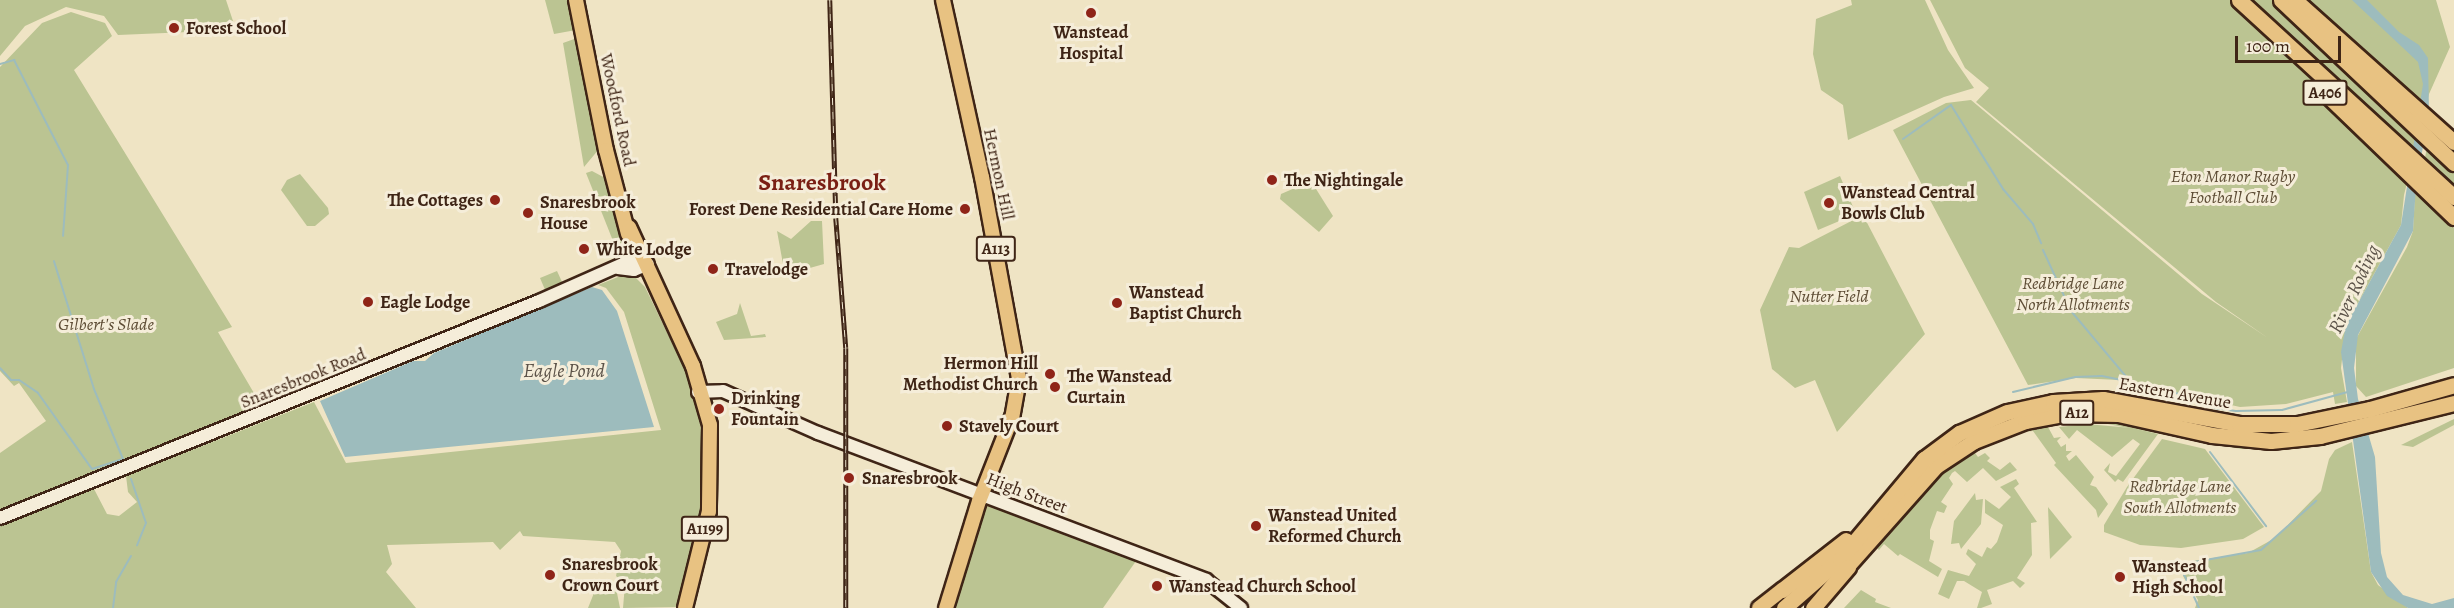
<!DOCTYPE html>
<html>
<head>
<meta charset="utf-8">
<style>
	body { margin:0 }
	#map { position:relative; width:2454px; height:608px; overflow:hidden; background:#efe4c4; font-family:Alegreya,serif }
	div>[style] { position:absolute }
	.green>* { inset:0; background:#bbc492 }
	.water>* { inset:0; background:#9dbcbd }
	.stream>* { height:2px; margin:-1px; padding:0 1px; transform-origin:1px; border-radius:1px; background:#9dbcbd }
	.roads { filter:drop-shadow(2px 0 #3f2516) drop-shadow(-2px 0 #3f2516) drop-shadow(0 2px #3f2516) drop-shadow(0 -2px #3f2516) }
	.secondary>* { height:12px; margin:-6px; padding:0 6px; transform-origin:6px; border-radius:6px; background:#f5edd9 }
	.primary>* { height:14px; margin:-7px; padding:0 7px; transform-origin:7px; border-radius:7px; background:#e8c282 }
	.highway>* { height:15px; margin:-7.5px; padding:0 7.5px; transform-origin:7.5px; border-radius:7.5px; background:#e8c282 }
	.rail>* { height:4.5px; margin-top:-2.25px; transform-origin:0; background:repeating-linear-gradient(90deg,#f5edd9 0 7px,#3f2516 0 14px); box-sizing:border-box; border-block:2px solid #3f2516 }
	.dots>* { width:16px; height:16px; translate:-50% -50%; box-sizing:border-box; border:3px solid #f5edd9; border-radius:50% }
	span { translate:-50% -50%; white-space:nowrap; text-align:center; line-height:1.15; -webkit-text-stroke:6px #f5edd9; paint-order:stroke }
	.shield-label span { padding:2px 4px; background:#f5edd9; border:2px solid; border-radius:4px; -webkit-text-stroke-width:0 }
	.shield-label { font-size:16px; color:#3f2516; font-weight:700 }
	.poi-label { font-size:18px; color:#3f2516; font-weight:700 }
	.left { translate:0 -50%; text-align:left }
	.right { translate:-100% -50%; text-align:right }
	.street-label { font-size:18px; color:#3f2516 }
	.park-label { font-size:18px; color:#5e4d35; font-style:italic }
	.water-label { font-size:20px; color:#5b5248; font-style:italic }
	.district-label { font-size:24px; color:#7a1f14; font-weight:700 }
	.scale { position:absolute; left:2235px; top:36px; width:106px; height:27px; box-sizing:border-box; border:3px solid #3f2516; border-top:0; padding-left:8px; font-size:18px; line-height:21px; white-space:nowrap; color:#3f2516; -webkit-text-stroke:4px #f5edd9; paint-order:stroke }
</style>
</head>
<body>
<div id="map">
	<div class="green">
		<i style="clip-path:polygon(0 0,226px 0,236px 30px,118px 35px,104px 16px,66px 7px,25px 26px,0 56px)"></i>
		<i style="clip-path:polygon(545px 0,572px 0,576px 30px,554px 34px)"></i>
		<i style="clip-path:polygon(1851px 0,1925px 0,1948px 50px,1974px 88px,1944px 97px,1848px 140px,1843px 105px,1821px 90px,1813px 54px,1816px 19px,1852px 5px)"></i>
		<i style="clip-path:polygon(1930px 0,2436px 0,2450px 47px,2429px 94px,2404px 195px,2401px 225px,2346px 325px,2341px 368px,2347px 402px,2335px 404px,2333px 392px,2286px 404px,2240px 407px,2119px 380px,2076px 378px,2028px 385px,1893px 130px,1946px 103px,1971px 100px,2202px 294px,2268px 338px,2216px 302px,1976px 102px,1989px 88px,1965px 68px)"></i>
		<i style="clip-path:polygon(71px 12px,105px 23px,112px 36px,74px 70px,232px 327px,218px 332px,258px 400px,268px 397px,273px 403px,0 510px,0 453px,46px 421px,19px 383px,14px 386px,0 371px,0 67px,42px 23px)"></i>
		<i style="clip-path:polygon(577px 38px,589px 113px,599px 149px,584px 167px,563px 43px)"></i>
		<i style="clip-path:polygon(2430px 129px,2454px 150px,2454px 211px,2421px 181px)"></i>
		<i style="clip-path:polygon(592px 171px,607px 179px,624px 238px,625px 252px,619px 256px,586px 173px)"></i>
		<i style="clip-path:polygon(300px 174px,328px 208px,329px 214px,315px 226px,307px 226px,281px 190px,287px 180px)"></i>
		<i style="clip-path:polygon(1840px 176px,1856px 214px,1818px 230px,1804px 192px)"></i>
		<i style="clip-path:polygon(1311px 181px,1333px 216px,1319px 232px,1280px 199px,1281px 194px)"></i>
		<i style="clip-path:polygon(2415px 194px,2454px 228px,2454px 368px,2366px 397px,2356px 386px,2356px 339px,2407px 247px,2413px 231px)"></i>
		<i style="clip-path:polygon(1863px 215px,1925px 334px,1837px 432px,1815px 380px,1795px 388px,1772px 369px,1760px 310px,1789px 247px,1799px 248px)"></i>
		<i style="clip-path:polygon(811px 221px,822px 221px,824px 264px,785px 275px,777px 231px,791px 239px)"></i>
		<i style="clip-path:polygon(557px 271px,563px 284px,546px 292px,540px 278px)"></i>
		<i style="clip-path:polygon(623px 275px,636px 278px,645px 287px,688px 376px,700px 421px,707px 484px,679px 607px,623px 608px,625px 584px,616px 576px,621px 551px,615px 542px,523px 536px,520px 531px,500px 550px,493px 542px,387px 545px,392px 564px,386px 572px,416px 608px,0 608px,0 526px,94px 489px,107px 514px,119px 516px,137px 502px,128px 492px,126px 476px,314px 402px,346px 463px,661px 430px,624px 312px,606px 288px,598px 285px)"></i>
		<i style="clip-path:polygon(740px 303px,751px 336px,765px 334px,766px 337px,724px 340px,716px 322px,737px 314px)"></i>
		<i style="clip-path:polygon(2098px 417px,2286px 447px,2241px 449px,2097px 422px,2038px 426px,1990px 440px,2039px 421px)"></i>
		<i style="clip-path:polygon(2454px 419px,2454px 425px,2413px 447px,2401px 445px)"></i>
		<i style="clip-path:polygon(2086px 424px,2132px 428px,2158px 434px,2123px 482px,2118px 479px,2115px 482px,2104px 470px,2110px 463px,2108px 472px,2116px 476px,2140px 444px,2133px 439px,2112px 457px,2077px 430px,2069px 439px,2059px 427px)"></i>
		<i style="clip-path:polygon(2048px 427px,2054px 438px,2061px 437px,2057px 441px,2061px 447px,2066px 444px,2066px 451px,2072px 451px,2066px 456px,2069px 461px,2076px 455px,2094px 477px,2090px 485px,2096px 487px,2108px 504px,2098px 518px,2096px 510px,2054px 465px,2056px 463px,2033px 431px,2024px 432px)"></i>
		<i style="clip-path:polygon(2162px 439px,2205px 449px,2264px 527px,2243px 539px,2181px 548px,2140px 545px,2104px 532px,2104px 525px,2127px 487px)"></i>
		<i style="clip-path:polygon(2352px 442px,2371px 572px,2378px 585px,2408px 608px,2195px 608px,2198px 600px,2183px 576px,2192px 561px,2248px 553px,2275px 538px,2321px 491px,2329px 459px,2335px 450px)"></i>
		<i style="clip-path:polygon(1975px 453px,1978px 457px,1985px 453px,1990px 458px,1987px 461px,2000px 470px,2010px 462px,2017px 470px,1996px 481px,1983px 468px,1967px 482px,1955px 471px,1952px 473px,1949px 478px,1953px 484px,1941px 502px,1947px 506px,1944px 513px,1937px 511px,1930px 530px,1930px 539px,1934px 541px,1929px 561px,1942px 569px,1938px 577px,1900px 554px,1898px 556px,1884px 544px,1879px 550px,1875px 546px,1931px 479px,1963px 454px,1966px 458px)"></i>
		<i style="clip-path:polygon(2016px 479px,2019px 484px,2014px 488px,2037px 522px,2031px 523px,2032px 555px,2017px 578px,2025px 583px,2020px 588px,2013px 581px,1987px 590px,1992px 604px,1981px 608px,1977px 608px,1982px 592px,1964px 581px,1957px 581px,1949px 599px,1938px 594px,1948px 570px,1969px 576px,1976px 564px,1966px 554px,1968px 549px,1982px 557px,1987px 547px,1991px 549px,1997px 542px,2003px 525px,1985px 513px,1985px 499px,1999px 509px,2011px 497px,2000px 487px)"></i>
		<i style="clip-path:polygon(1975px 493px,1976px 500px,1983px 499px,1981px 524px,1961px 549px,1959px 543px,1951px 544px,1954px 521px)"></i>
		<i style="clip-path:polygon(990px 505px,1093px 544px,1136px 561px,1103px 608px,955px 608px,986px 507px)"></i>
		<i style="clip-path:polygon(2048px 507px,2072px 537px,2050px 559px)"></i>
		<i style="clip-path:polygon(608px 580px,616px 588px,620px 608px,588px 608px,596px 588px)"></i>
		<i style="clip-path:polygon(1861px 590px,1876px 599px,1875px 602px,1891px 608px,1844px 608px)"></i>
	</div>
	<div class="water">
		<i style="clip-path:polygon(2352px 0,2367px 0,2399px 32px,2419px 45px,2428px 58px,2429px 113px,2416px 186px,2413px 231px,2358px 335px,2354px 368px,2358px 399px,2375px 457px,2381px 553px,2387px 577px,2403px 595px,2432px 604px,2454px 598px,2454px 608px,2408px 608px,2387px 596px,2371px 572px,2341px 352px,2346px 325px,2401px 225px,2423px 84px,2418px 62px)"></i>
		<i style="clip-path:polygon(592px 287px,602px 290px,617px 311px,654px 427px,345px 457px,320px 401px,413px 361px,425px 361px,434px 353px)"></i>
	</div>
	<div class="stream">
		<i style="left:0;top:64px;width:15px;rotate:-16deg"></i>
		<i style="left:14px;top:60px;width:118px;rotate:62.8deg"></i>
		<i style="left:68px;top:165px;width:71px;rotate:94deg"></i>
		<i style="left:1903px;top:139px;width:59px;rotate:-35.3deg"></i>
		<i style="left:1951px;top:105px;width:99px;rotate:58.2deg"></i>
		<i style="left:2003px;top:189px;width:46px;rotate:49.4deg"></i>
		<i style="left:2033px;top:224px;width:21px;rotate:67deg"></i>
		<i style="left:2043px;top:250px;width:67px;rotate:65.3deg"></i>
		<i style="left:2071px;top:311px;width:89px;rotate:50deg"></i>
		<i style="left:0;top:368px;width:16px;rotate:47deg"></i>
		<i style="left:11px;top:380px;width:8px"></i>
		<i style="left:19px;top:380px;width:23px;rotate:34deg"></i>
		<i style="left:38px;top:393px;width:93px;rotate:54.6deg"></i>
		<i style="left:92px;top:469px;width:33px;rotate:-18deg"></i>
		<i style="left:123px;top:459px;width:76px;rotate:-112.5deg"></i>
		<i style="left:94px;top:389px;width:134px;rotate:-107.4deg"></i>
		<i style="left:2013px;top:392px;width:64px;rotate:-13.6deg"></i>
		<i style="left:2075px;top:377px;width:27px;rotate:-2deg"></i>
		<i style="left:2102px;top:376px;width:65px;rotate:11.5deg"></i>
		<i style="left:2166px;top:389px;width:52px;rotate:21.6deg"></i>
		<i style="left:2214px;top:408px;width:22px;rotate:8deg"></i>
		<i style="left:2236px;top:411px;width:46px;rotate:-1.2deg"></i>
		<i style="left:2282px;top:410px;width:68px;rotate:-15.3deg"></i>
		<i style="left:2210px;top:452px;width:93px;rotate:52.9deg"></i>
		<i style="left:131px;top:479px;width:46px;rotate:71.2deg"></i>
		<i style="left:146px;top:523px;width:24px;rotate:112deg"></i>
		<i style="left:113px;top:608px;width:26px;rotate:-83deg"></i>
		<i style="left:116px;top:582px;width:30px;rotate:-60deg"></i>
		<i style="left:2199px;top:608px;width:36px;rotate:-114deg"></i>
		<i style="left:2184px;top:575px;width:13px;rotate:-67deg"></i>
		<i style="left:2189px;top:563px;width:73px;rotate:-10.2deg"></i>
		<i style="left:2261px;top:550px;width:74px;rotate:-41.7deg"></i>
	</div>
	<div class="roads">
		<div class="secondary">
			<i style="left:618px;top:268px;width:16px;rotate:7deg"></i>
			<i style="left:634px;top:270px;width:15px;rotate:-23deg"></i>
			<i style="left:698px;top:392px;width:25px;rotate:-2deg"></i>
			<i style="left:723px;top:391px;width:104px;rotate:23.9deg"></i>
			<i style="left:818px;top:433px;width:415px;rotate:20.7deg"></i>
			<i style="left:1206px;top:580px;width:45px;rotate:38.7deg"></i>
			<i style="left:0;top:518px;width:581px;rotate:-21.93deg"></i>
			<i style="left:539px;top:301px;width:114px;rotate:-23.9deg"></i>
		</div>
		<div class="primary">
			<i style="left:576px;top:0;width:153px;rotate:78.7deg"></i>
			<i style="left:606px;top:150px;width:87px;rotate:75.3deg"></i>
			<i style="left:943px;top:0;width:181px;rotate:77.6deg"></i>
			<i style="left:982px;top:177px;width:205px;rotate:79.6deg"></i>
			<i style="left:1019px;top:379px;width:39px;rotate:100deg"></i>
			<i style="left:1012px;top:417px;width:90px;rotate:111.4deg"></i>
			<i style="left:979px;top:501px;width:112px;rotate:107.1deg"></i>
			<i style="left:629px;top:227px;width:153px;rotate:65.3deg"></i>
			<i style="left:693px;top:366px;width:61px;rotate:73.9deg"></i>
			<i style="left:710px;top:425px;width:86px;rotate:90.7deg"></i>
			<i style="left:709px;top:511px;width:100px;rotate:103.9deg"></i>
			<i style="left:1759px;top:608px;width:29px;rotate:-38deg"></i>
		</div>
		<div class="highway">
			<i style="left:2239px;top:0;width:292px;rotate:42.5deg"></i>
			<i style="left:2281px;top:0;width:238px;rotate:43.3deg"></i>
			<i style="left:2295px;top:0;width:213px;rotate:41.8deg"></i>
			<i style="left:2321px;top:89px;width:185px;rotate:43.9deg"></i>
			<i style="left:1841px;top:573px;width:143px;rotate:-48.4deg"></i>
			<i style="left:1936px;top:466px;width:45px;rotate:-33.3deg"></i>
			<i style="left:1974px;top:441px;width:55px;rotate:-21.4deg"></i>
			<i style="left:2025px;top:421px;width:45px;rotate:-10.3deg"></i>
			<i style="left:2069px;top:413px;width:49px;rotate:1.2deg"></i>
			<i style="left:2118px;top:414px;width:96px;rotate:12.6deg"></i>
			<i style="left:2212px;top:435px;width:59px;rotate:5.8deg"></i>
			<i style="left:2271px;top:441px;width:49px;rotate:-5.8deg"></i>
			<i style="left:2320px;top:436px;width:138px;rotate:-13.8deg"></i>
			<i style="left:1782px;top:590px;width:81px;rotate:-38deg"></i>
			<i style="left:1784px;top:608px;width:74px;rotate:-41.2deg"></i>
			<i style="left:1840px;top:559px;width:131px;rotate:-50deg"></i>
			<i style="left:1924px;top:459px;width:44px;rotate:-36.6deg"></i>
			<i style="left:1959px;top:433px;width:52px;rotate:-23.6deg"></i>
			<i style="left:2007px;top:412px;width:47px;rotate:-12.3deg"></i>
			<i style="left:2053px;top:402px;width:50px;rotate:-3.4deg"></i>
			<i style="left:2103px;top:399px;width:138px;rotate:10.4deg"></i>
			<i style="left:2239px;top:424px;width:58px"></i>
			<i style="left:2297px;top:424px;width:75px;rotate:-11.6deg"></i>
			<i style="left:2370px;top:409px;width:87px;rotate:-15.9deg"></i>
			<i style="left:1813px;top:608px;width:54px;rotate:-49.5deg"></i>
		</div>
	</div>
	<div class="rail">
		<i style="left:830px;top:0;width:218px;rotate:88.4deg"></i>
		<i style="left:836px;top:218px;width:130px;rotate:85.6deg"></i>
		<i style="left:846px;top:348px;width:260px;rotate:90deg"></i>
	</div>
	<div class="dots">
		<i style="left:1091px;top:13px;background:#8f2418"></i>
		<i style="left:174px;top:28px;background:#8f2418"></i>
		<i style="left:1272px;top:180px;background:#8f2418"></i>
		<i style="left:495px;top:200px;background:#8f2418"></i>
		<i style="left:1829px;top:203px;background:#8f2418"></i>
		<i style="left:965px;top:209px;background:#8f2418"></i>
		<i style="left:528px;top:213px;background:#8f2418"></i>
		<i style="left:584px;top:249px;background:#8f2418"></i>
		<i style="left:713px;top:269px;background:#8f2418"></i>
		<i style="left:368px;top:302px;background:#8f2418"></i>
		<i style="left:1117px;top:303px;background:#8f2418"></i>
		<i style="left:1050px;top:374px;background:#8f2418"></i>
		<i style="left:1055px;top:387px;background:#8f2418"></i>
		<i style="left:719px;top:409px;background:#8f2418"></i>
		<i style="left:947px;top:426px;background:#8f2418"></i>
		<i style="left:849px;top:478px;background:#8f2418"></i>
		<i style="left:1256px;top:526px;background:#8f2418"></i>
		<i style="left:550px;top:575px;background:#8f2418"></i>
		<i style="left:2120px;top:577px;background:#8f2418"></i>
		<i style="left:1157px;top:586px;background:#8f2418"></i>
	</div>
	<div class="shield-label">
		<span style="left:2325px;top:93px">A406</span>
		<span style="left:996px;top:249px">A113</span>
		<span style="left:2077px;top:413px">A12</span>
		<span style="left:705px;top:529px">A1199</span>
	</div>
	<div class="poi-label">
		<span class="left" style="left:186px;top:28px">Forest School</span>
		<span style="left:1091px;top:43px">Wanstead<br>Hospital</span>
		<span class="left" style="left:1284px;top:180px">The Nightingale</span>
		<span class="left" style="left:1841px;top:203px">Wanstead Central<br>Bowls Club</span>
		<span class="right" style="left:483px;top:200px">The Cottages</span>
		<span class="left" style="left:540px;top:213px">Snaresbrook<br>House</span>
		<span class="right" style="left:953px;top:209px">Forest Dene Residential Care Home</span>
		<span class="left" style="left:596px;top:249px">White Lodge</span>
		<span class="left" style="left:725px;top:269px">Travelodge</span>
		<span class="left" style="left:1129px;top:303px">Wanstead<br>Baptist Church</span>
		<span class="left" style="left:380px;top:302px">Eagle Lodge</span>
		<span class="right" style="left:1038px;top:374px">Hermon Hill<br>Methodist Church</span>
		<span class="left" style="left:1067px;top:387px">The Wanstead<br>Curtain</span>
		<span class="left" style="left:731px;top:409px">Drinking<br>Fountain</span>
		<span class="left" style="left:959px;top:426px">Stavely Court</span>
		<span class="left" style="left:862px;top:478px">Snaresbrook</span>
		<span class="left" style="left:1268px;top:526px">Wanstead United<br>Reformed Church</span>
		<span class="left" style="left:562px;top:575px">Snaresbrook<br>Crown Court</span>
		<span class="left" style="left:2132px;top:577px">Wanstead<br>High School</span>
		<span class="left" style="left:1169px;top:586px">Wanstead Church School</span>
	</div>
	<div class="street-label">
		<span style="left:618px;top:110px;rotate:78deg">Woodford Road</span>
		<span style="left:999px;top:174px;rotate:78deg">Hermon Hill</span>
		<span style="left:303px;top:378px;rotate:-22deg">Snaresbrook Road</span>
		<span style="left:2175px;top:393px;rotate:10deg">Eastern Avenue</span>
		<span style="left:1027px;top:493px;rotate:21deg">High Street</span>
	</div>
	<div class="park-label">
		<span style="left:2233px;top:187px">Eton Manor Rugby<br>Football Club</span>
		<span style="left:2073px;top:294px">Redbridge Lane<br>North Allotments</span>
		<span style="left:1829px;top:296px">Nutter Field</span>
		<span style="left:106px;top:324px">Gilbert's Slade</span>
		<span style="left:2180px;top:497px">Redbridge Lane<br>South Allotments</span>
	</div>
	<div class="water-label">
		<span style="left:2354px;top:289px;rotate:-65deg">River Roding</span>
		<span style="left:564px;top:370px">Eagle Pond</span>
	</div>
	<div class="district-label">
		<span style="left:822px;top:183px">Snaresbrook</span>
	</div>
	<div class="scale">100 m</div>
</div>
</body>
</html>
